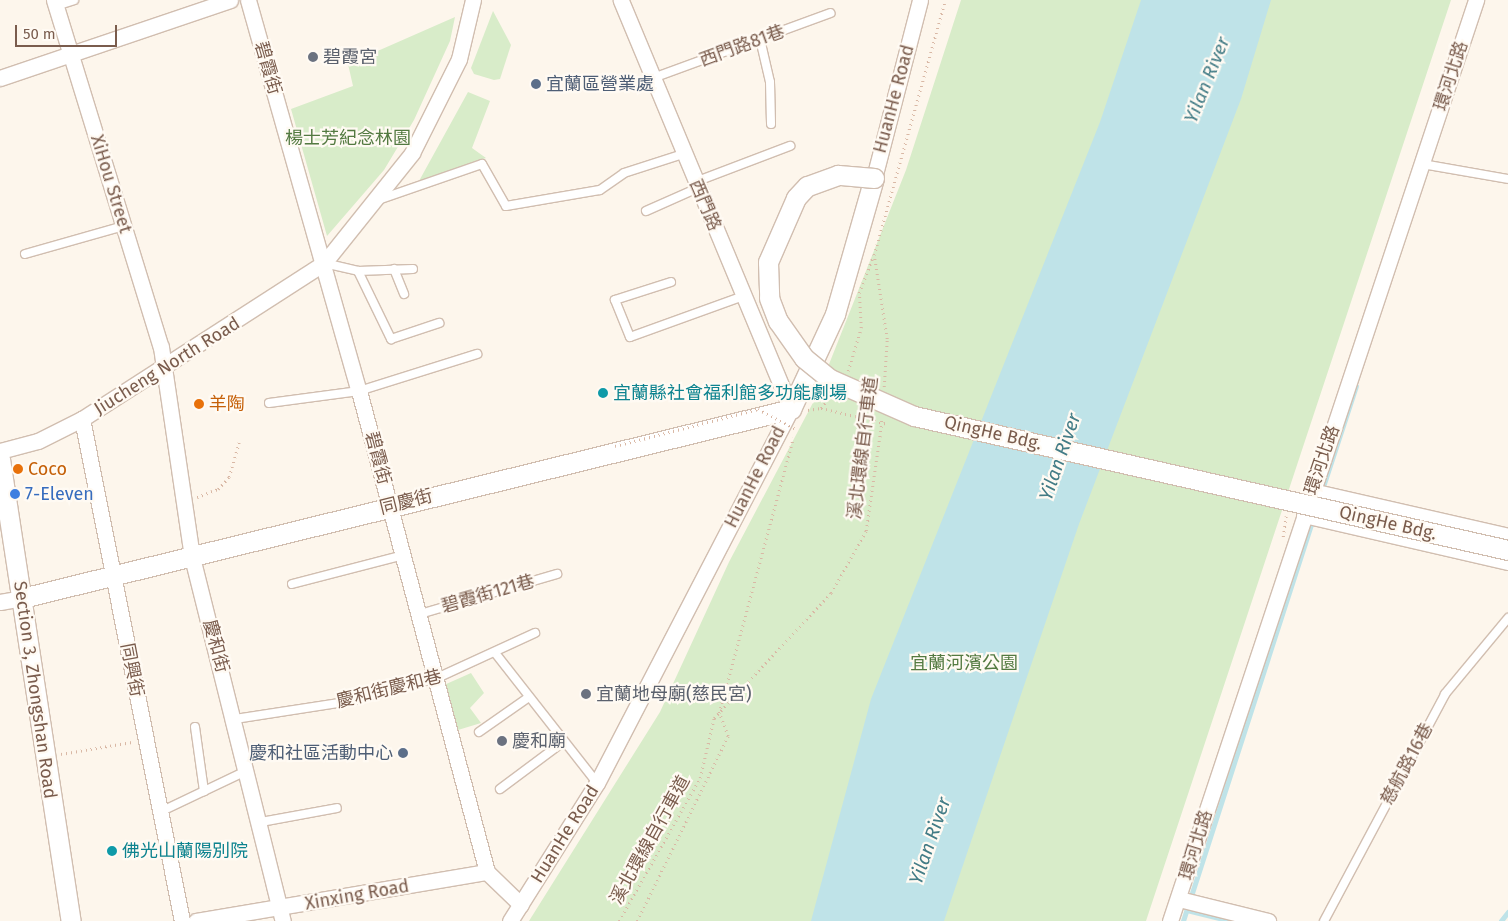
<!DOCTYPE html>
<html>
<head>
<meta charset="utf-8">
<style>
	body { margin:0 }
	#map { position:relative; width:1508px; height:921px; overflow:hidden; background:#fdf6ec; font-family:"Fira Sans","Noto Sans TC",sans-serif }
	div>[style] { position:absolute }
	.green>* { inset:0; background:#d8ecc9 }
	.water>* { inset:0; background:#bfe3e8 }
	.stream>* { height:4.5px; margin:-2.25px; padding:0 2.25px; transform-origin:2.25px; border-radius:2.25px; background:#bfe3e8 }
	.path>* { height:2.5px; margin-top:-1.25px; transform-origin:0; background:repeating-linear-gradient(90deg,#d9b8a5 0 1px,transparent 0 5px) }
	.roads { filter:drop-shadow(1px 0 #d1beb0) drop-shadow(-1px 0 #d1beb0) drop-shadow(0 1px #d1beb0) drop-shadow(0 -1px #d1beb0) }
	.service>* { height:8px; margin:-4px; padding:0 4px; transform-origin:4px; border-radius:4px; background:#fff }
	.minor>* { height:15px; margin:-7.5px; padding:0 7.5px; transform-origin:7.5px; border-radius:7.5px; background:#fff }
	.tertiary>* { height:19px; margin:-9.5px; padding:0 9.5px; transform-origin:9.5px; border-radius:9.5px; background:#fff }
	.path-bridge>* { height:2.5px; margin-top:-1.25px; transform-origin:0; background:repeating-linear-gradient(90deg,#d9b8a5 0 1px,transparent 0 5px) }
	.bridges { filter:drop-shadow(1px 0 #d1beb0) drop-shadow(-1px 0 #d1beb0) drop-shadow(0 1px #d1beb0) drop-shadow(0 -1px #d1beb0) }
	.tertiary-bridge>* { height:19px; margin:-9.5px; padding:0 9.5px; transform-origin:9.5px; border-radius:9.5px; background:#fff }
	.dots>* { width:14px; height:14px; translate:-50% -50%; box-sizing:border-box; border:2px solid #fffaf3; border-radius:50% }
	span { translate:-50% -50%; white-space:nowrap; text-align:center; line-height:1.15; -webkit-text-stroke:4.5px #fffaf3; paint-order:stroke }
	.street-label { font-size:18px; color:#7a5c4d }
	.worship-label { font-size:18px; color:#5b616d }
	.left { translate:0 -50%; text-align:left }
	.service-label { font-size:18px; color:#4e5e75 }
	.right { translate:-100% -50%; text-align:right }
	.park-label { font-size:18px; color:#537a41 }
	.culture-label { font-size:18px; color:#0d838f }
	.food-label { font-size:18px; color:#c56008 }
	.shop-label { font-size:18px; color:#366cbe }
	.water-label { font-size:19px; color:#437c86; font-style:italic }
	.scale { position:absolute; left:15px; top:25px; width:102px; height:22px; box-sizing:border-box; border:2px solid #7a5c4d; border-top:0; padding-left:6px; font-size:15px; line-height:18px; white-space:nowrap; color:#7a5c4d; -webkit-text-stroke:4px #fffaf3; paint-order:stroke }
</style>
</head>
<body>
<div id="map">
	<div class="green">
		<i style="clip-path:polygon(961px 0,1451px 0,1146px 921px,529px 921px,660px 712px,729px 562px,816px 397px,906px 170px)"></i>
		<i style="clip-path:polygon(493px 11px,511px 45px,500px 79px,494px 80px,474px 74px,471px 68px)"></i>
		<i style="clip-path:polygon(455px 17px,450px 41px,414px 120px,384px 170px,327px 236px,291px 109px,353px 86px,348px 64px)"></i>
		<i style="clip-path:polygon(468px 92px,490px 101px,472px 148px,486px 158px,419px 181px)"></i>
		<i style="clip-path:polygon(471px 673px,484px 693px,470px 708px,481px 723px,458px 730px,444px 685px)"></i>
	</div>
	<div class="water">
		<i style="clip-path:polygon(1141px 0,1271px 0,1241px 99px,1079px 524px,944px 921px,811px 921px,871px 699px,1100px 122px)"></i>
	</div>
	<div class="stream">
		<i style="left:1322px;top:490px;width:109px;rotate:-71.9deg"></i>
		<i style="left:1187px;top:910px;width:45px;rotate:14deg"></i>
		<i style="left:1183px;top:921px;width:422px;rotate:-72.1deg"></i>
		<i style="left:1501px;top:921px;width:11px;rotate:-52deg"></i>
	</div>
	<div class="path">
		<i style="left:848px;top:371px;width:45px;rotate:-73.2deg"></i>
		<i style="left:861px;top:328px;width:35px;rotate:-93deg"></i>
		<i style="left:859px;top:293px;width:40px;rotate:-69deg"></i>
		<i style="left:884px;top:387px;width:48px;rotate:-86.4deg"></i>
		<i style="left:887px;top:339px;width:85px;rotate:-98.8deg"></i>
		<i style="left:874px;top:255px;width:265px;rotate:-74.4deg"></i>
		<i style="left:808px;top:410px;width:13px;rotate:-9deg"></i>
		<i style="left:821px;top:408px;width:16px;rotate:-50deg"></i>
		<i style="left:197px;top:497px;width:22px;rotate:-21deg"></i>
		<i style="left:218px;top:489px;width:16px;rotate:-47deg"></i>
		<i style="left:229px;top:477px;width:36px;rotate:-74deg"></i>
		<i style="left:1283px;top:537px;width:21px;rotate:-82deg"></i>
		<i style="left:61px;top:754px;width:72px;rotate:-9.6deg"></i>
		<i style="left:619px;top:921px;width:164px;rotate:-60.5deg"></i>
		<i style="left:700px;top:778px;width:62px;rotate:-76.9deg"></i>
		<i style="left:714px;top:718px;width:171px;rotate:-46.9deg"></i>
		<i style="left:831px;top:593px;width:71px;rotate:-60.6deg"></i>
		<i style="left:866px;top:531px;width:112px;rotate:-81.8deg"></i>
		<i style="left:637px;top:921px;width:206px;rotate:-63.8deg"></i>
		<i style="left:728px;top:736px;width:25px;rotate:-111deg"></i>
		<i style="left:719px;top:713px;width:285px;rotate:-74.9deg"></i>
	</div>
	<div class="roads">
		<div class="service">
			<i style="left:56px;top:6px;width:19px;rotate:-18deg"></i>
			<i style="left:760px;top:39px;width:44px;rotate:76.9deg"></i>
			<i style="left:770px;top:82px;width:42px;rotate:88.6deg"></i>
			<i style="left:653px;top:78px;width:189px;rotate:-20.1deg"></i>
			<i style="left:1422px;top:164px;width:87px;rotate:9.9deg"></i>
			<i style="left:695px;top:182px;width:102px;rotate:-20.8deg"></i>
			<i style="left:378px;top:200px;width:110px;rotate:-19.1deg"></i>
			<i style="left:482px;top:164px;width:48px;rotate:60.3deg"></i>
			<i style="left:506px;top:206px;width:95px;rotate:-9.7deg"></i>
			<i style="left:600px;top:190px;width:29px;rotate:-35deg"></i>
			<i style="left:624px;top:173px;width:62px;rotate:-17.9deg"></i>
			<i style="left:646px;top:211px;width:57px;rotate:-23.9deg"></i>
			<i style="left:25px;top:254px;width:103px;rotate:-15.8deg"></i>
			<i style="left:324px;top:263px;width:35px;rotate:13deg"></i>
			<i style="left:358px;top:271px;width:76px;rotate:64.1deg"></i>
			<i style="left:391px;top:339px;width:51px;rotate:-18.4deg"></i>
			<i style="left:394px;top:269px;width:27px;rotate:68deg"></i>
			<i style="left:358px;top:271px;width:55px;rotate:-2.1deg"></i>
			<i style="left:671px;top:282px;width:59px;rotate:162.2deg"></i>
			<i style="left:615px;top:300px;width:40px;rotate:68deg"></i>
			<i style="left:630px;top:337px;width:120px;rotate:-19.9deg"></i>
			<i style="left:269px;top:403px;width:91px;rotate:-7.6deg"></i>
			<i style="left:359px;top:391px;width:124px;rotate:-17.4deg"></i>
			<i style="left:292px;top:584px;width:116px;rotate:-14.5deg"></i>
			<i style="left:420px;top:614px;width:143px;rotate:-16.3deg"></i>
			<i style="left:496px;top:654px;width:164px;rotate:51.9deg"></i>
			<i style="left:235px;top:719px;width:117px;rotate:-8.8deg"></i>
			<i style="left:351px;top:701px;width:89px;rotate:-15deg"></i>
			<i style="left:437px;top:678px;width:108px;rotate:-24.7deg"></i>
			<i style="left:195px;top:727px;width:65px;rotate:82deg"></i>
			<i style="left:479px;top:732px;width:61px;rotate:-35deg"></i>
			<i style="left:500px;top:789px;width:79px;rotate:-36.7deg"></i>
			<i style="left:160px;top:812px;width:95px;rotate:-25.5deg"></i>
			<i style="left:261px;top:822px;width:77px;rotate:-10.4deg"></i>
			<i style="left:1324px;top:921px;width:257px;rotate:-61.9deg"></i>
			<i style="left:1445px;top:694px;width:99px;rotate:-50.3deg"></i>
		</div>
		<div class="minor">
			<i style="left:54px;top:0;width:363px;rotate:72.9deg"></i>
			<i style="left:161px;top:347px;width:212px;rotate:81.6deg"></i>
			<i style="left:192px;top:557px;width:375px;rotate:76deg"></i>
			<i style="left:248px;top:0;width:406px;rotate:74.2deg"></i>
			<i style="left:359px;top:391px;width:498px;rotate:75.1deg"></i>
			<i style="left:487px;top:872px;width:47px;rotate:44.1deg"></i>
			<i style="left:0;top:78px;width:243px;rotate:-18.7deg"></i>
			<i style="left:874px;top:178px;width:184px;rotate:-75.5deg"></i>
			<i style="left:82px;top:419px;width:512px;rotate:78.73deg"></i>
			<i style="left:0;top:451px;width:39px;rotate:-15deg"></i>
			<i style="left:38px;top:441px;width:49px;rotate:-26.6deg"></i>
			<i style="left:82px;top:419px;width:288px;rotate:-32.8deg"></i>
			<i style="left:324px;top:263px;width:141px;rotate:-51.3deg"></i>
			<i style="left:412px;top:153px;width:105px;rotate:-63.4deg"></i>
			<i style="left:459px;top:59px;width:61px;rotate:-76.7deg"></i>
			<i style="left:1312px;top:491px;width:201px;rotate:12.9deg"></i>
			<i style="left:1304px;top:515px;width:209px;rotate:13deg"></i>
			<i style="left:0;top:602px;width:22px;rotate:-10deg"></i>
			<i style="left:1179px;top:899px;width:92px;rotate:13.9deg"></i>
			<i style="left:196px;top:921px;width:295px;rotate:-9.6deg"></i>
			<i style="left:510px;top:921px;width:163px;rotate:-57.8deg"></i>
			<i style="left:597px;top:783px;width:421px;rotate:-62.6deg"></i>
			<i style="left:791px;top:409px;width:443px;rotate:-112.6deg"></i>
			<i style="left:1170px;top:921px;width:971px;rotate:-71.62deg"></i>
		</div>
		<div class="tertiary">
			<i style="left:0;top:459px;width:467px;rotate:81.3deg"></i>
			<i style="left:22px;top:598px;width:792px;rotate:-13.81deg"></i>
			<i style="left:791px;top:409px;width:105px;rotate:-65.1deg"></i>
			<i style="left:835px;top:314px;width:141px;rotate:-74deg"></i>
		</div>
	</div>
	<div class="path-bridge">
		<i style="left:821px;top:408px;width:69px;rotate:13.4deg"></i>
		<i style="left:615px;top:446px;width:148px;rotate:-14.5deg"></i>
		<i style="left:758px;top:409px;width:43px;rotate:27.8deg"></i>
	</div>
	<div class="bridges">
		<div class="tertiary-bridge">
			<i style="left:874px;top:178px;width:36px;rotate:-175deg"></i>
			<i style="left:838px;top:175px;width:33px;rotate:160deg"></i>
			<i style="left:807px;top:186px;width:16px;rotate:133deg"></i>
			<i style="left:796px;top:198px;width:70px;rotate:113.6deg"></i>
			<i style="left:768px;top:262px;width:36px;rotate:88deg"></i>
			<i style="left:769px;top:298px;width:25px;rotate:69deg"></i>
			<i style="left:778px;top:321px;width:45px;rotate:54.9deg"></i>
			<i style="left:804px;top:358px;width:33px;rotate:39deg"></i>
			<i style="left:830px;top:379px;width:92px;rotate:23.8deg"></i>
			<i style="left:914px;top:416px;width:609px;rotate:12.71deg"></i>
		</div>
	</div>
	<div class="dots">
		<i style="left:313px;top:57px;background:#6b7280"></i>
		<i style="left:536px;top:84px;background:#5c6f8a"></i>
		<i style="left:603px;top:393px;background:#0f9aa8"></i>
		<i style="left:199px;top:404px;background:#e8710a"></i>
		<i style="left:18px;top:469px;background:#e8710a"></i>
		<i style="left:15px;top:494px;background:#3f7fe0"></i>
		<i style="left:586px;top:694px;background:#6b7280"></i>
		<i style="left:502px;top:741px;background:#6b7280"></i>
		<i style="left:403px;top:753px;background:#5c6f8a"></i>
		<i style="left:112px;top:851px;background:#0f9aa8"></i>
	</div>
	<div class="street-label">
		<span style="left:742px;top:46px;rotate:-20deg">西門路81巷</span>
		<span style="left:268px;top:68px;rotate:74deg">碧霞街</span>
		<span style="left:1451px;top:76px;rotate:-72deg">環河北路</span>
		<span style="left:894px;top:99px;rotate:-75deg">HuanHe Road</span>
		<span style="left:111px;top:184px;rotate:73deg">XiHou Street</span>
		<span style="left:705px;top:205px;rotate:67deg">西門路</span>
		<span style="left:167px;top:366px;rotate:-32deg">Jiucheng North Road</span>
		<span style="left:993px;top:433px;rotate:13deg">QingHe Bdg.</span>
		<span style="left:863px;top:448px;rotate:-83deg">溪北環線自行車道</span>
		<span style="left:378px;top:458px;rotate:75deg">碧霞街</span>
		<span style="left:1322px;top:460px;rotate:-71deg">環河北路</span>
		<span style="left:755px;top:477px;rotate:-63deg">HuanHe Road</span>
		<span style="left:406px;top:502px;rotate:-14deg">同慶街</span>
		<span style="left:1388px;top:523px;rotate:13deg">QingHe Bdg.</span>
		<span style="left:488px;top:594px;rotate:-16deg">碧霞街121巷</span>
		<span style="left:216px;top:646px;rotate:75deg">慶和街</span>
		<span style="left:132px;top:670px;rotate:79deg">同興街</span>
		<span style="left:389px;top:689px;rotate:-14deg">慶和街慶和巷</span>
		<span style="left:35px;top:690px;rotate:82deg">Section 3, Zhongshan Road</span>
		<span style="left:1407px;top:764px;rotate:-62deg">慈航路16巷</span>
		<span style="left:565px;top:834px;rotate:-58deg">HuanHe Road</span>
		<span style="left:650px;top:840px;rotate:-61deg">溪北環線自行車道</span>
		<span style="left:1196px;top:845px;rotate:-73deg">環河北路</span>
		<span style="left:357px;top:895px;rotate:-10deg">Xinxing Road</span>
	</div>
	<div class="worship-label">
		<span class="left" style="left:323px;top:57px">碧霞宮</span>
		<span class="left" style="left:596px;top:694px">宜蘭地母廟(慈民宮)</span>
		<span class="left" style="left:512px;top:741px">慶和廟</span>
	</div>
	<div class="service-label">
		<span class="left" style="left:546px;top:84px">宜蘭區營業處</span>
		<span class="right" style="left:393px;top:753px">慶和社區活動中心</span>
	</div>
	<div class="park-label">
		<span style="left:348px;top:138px">楊士芳紀念林園</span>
		<span style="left:964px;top:663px">宜蘭河濱公園</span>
	</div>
	<div class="culture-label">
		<span class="left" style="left:613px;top:393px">宜蘭縣社會福利館多功能劇場</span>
		<span class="left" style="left:122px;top:851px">佛光山蘭陽別院</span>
	</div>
	<div class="food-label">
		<span class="left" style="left:209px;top:404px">羊陶</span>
		<span class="left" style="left:28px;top:469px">Coco</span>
	</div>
	<div class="shop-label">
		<span class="left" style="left:25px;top:494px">7-Eleven</span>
	</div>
	<div class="water-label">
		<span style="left:1207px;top:80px;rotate:-68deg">Yilan River</span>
		<span style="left:1060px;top:457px;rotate:-71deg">Yilan River</span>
		<span style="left:930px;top:841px;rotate:-71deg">Yilan River</span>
	</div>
	<div class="scale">50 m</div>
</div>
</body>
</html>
